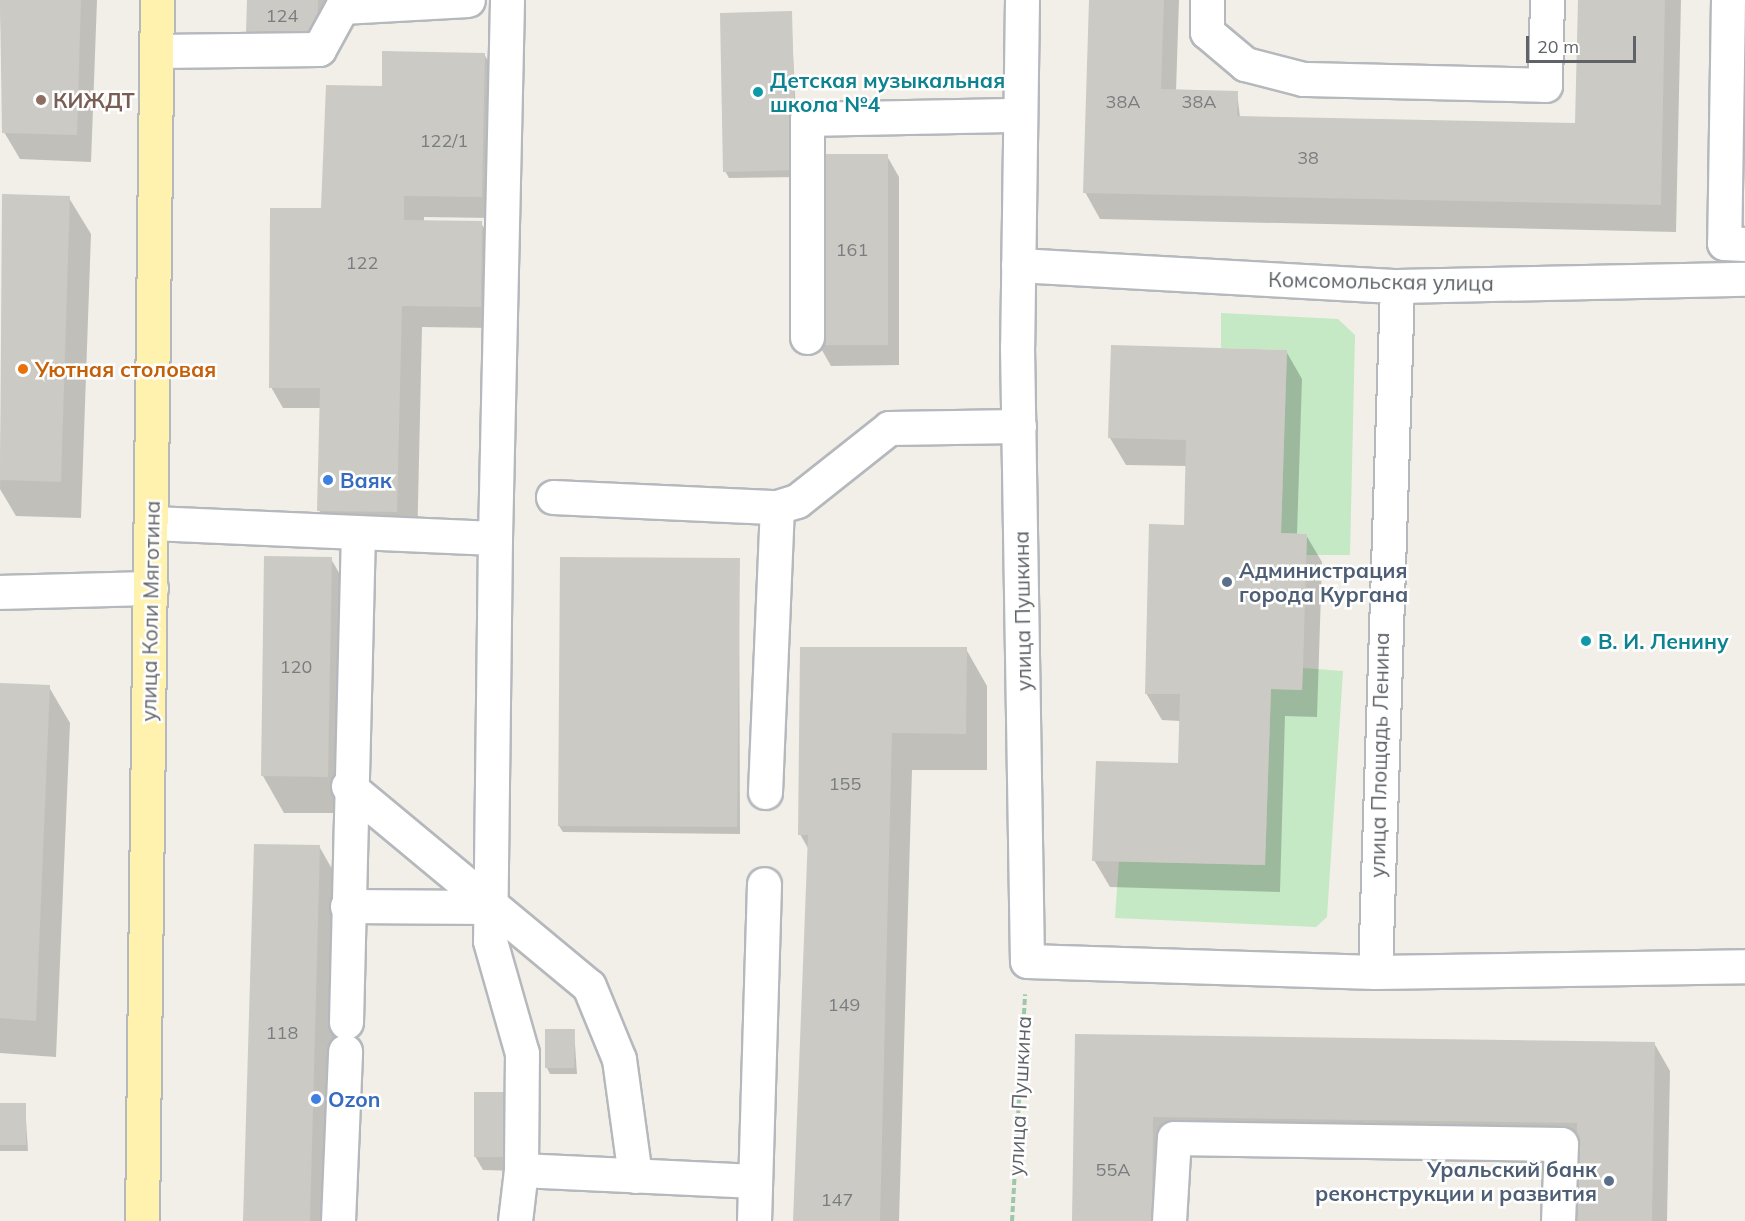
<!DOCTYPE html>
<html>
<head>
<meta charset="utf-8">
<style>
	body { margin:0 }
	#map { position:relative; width:1745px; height:1221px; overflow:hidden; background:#f1efe8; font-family:Mulish,sans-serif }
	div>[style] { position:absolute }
	.green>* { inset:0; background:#c5e8c5 }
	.shadow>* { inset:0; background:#0003 }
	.building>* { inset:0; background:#cccac5 }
	.path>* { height:4px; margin-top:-2px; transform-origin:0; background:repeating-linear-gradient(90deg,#9cc7a9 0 6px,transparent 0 9px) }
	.roads { filter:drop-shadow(2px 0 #b5b8bc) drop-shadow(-2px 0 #b5b8bc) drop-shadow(0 2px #b5b8bc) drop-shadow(0 -2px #b5b8bc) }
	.minor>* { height:33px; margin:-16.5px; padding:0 16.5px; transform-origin:16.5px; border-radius:16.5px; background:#fff }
	.major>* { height:33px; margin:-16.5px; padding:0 16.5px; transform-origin:16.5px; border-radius:16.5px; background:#fff2af }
	.dots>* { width:16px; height:16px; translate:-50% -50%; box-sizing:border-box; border:3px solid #fff; border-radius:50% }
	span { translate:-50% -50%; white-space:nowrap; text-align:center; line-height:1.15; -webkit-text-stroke:5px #fff; paint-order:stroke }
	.number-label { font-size:18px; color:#7a7d7f }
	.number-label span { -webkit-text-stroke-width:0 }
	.culture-label { font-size:21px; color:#0d838f; font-weight:700 }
	.left { translate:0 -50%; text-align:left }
	.education-label { font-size:21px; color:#785e54; font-weight:700 }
	.street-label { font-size:21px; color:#5f6368 }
	.food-label { font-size:21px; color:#c56008; font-weight:700 }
	.shop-label { font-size:21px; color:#366cbe; font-weight:700 }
	.service-label { font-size:21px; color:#4e5e75; font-weight:700 }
	.right { translate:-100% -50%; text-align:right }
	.scale { position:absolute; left:1526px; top:36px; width:110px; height:27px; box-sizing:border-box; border:3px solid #5f6368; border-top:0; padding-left:8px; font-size:18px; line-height:21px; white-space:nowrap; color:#5f6368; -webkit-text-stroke:4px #fff; paint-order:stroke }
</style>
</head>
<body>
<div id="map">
	<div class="green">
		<i style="clip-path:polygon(1221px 313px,1338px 319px,1355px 335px,1350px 555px,1306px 555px,1307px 534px,1281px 533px,1287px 350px,1221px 348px)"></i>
		<i style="clip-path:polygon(1303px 668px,1343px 671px,1327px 917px,1316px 927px,1115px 918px,1119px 861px,1265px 865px,1271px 689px,1302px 690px)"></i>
	</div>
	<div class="shadow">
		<i style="clip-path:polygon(0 0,97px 0,91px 162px,20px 159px,4px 132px)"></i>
		<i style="clip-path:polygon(249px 0,329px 0,328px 54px,260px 52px,248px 31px)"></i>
		<i style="clip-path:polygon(1091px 0,1179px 0,1176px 91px,1237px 92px,1240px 117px,1577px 124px,1579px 0,1681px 0,1676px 232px,1100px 219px,1085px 192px)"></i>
		<i style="clip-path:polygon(791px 12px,799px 177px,729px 178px,725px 171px)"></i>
		<i style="clip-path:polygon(484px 54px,496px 75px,493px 218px,424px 217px,424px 222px,481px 223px,493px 244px,492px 328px,422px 327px,417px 548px,340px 547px,319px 510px,321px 408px,283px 408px,271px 387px,325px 216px,385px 88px)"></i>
		<i style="clip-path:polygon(887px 156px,899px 177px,899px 365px,831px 366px,819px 345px)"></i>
		<i style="clip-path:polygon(4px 196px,69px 198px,91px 234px,81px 518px,16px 516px,0 489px)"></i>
		<i style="clip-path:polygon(1286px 351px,1302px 379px,1297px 535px,1306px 535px,1322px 562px,1317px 717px,1285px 716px,1280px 892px,1110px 887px,1094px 860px,1179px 765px,1180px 721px,1162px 720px,1146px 693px,1185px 526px,1187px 466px,1126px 465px,1110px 438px)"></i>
		<i style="clip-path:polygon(331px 559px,352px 595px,349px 813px,284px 813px,263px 776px)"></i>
		<i style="clip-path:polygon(739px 559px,740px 834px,563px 832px,559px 826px)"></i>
		<i style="clip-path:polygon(966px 649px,987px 686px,987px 770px,912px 770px,899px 1221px,794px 1221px,809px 850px,800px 834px)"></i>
		<i style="clip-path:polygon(0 685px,49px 687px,70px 723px,56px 1057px,0 1053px)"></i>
		<i style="clip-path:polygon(319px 846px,340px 883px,332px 1221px,244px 1221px)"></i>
		<i style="clip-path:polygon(574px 1030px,577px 1074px,550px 1074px,547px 1068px)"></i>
		<i style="clip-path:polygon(1077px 1036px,1654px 1043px,1670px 1071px,1667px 1221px,1577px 1221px,1578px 1149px,1168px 1144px,1167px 1221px,1074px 1221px)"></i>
		<i style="clip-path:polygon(476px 1093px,517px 1171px,483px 1170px,475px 1156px)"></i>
		<i style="clip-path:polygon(0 1105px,25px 1105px,28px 1151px,0 1151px)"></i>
	</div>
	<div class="building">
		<i style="clip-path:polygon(0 0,81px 0,77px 135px,2px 133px)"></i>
		<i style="clip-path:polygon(247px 0,318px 0,317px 33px,246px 32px)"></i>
		<i style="clip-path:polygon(1089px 0,1164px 0,1161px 89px,1238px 91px,1237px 116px,1575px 123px,1578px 0,1665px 0,1661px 205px,1083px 193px)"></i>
		<i style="clip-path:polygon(792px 11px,796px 170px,723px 172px,720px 13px)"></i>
		<i style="clip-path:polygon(382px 51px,485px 53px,482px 197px,404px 196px,404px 220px,482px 221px,481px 307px,402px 306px,397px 512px,317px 511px,320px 388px,269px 388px,270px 208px,321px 208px,326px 85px,382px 86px)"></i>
		<i style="clip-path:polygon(816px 154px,888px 154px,888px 345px,817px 345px)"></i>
		<i style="clip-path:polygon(2px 194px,70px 196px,61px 482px,0 480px)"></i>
		<i style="clip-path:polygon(1111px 345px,1287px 350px,1281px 533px,1307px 534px,1303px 668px,1302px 690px,1271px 689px,1265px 865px,1092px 861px,1096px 761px,1178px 763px,1180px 694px,1145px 694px,1149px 524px,1184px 525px,1186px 440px,1108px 438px)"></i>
		<i style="clip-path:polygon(264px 556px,332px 557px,328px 777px,261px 776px)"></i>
		<i style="clip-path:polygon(560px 557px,740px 558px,737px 827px,558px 826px)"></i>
		<i style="clip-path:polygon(800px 647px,967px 647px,966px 734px,892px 733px,880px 1221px,793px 1221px,808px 835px,798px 835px)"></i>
		<i style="clip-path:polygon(0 683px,50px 685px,36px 1021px,0 1018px)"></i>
		<i style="clip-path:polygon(254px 844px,320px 845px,310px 1221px,243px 1221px)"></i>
		<i style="clip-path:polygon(545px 1029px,575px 1029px,574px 1068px,545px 1068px)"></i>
		<i style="clip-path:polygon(1075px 1034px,1655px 1042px,1652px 1221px,1575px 1221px,1577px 1123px,1153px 1117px,1152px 1221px,1072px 1221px)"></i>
		<i style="clip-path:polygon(474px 1092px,511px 1092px,510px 1157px,474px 1157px)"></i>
		<i style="clip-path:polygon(0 1103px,26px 1103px,26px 1145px,0 1145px)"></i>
	</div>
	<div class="path">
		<i style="left:1012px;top:1221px;width:227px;rotate:-86.7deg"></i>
	</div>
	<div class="roads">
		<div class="minor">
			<i style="left:1022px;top:0;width:346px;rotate:90.8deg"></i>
			<i style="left:1017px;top:346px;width:615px;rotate:89.07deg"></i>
			<i style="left:1027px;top:961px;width:348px;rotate:1.8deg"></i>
			<i style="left:1375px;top:972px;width:370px;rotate:-0.9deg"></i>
			<i style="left:1207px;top:0;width:32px;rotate:90deg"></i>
			<i style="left:1207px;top:32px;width:50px;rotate:40.1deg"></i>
			<i style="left:1245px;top:64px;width:60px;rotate:14.5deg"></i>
			<i style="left:1303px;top:79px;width:242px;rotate:1.4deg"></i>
			<i style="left:1545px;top:85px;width:85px;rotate:-88.7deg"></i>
			<i style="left:1728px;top:0;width:243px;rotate:90.9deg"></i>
			<i style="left:1724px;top:243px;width:21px;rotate:3deg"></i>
			<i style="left:156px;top:51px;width:163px;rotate:-0.7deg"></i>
			<i style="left:319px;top:49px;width:48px;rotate:-61.3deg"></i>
			<i style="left:342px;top:7px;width:126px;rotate:-3.2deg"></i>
			<i style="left:1018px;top:265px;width:380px;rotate:3.2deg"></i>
			<i style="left:1397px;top:286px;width:348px;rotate:-1.2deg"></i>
			<i style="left:807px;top:337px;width:218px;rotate:-90deg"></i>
			<i style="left:807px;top:119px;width:213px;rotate:-1.1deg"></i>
			<i style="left:553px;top:497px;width:224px;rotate:2.6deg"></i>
			<i style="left:777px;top:507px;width:21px;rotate:-17deg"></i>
			<i style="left:797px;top:501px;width:117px;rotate:-38.4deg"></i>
			<i style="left:889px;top:428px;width:130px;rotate:-0.9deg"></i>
			<i style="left:152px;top:523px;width:343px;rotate:2.5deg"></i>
			<i style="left:495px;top:538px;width:538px;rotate:-88.72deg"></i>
			<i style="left:495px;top:538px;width:403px;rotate:90.7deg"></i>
			<i style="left:490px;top:941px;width:116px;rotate:74.1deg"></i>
			<i style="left:522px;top:1053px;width:117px;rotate:90.5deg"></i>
			<i style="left:0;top:592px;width:151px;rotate:-1.5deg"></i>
			<i style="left:348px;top:786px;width:313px;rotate:39.7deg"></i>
			<i style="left:589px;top:986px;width:79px;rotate:67.7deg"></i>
			<i style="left:619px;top:1059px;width:118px;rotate:82.2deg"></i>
			<i style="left:765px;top:792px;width:285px;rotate:-87.6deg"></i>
			<i style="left:347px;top:906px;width:142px;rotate:0.4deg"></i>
			<i style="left:1375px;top:972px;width:686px;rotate:-88.16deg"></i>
			<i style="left:346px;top:1022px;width:490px;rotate:-88.6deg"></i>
			<i style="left:338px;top:1221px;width:170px;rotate:-87.6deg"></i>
			<i style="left:515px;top:1221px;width:51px;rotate:-83.3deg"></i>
			<i style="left:521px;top:1170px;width:234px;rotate:2.7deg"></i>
			<i style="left:754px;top:1221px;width:337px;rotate:-88.3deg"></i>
			<i style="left:1169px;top:1221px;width:83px;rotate:-86.6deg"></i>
			<i style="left:1174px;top:1138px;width:387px;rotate:0.9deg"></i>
			<i style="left:1561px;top:1144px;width:77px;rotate:92.2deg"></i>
		</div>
		<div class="major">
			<i style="left:142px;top:1221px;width:1221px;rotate:-89.3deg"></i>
		</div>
	</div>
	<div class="dots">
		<i style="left:758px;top:92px;background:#0f9aa8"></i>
		<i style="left:41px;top:100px;background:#8d6e63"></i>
		<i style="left:23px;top:369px;background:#e8710a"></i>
		<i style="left:328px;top:480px;background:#3f7fe0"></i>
		<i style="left:1227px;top:582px;background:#5c6f8a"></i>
		<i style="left:1586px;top:641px;background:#0f9aa8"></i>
		<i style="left:316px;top:1099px;background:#3f7fe0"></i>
		<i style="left:1609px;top:1181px;background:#5c6f8a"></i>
	</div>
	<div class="number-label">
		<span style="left:282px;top:16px">124</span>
		<span style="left:1123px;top:102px">38А</span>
		<span style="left:1199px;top:102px">38А</span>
		<span style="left:444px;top:141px">122/1</span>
		<span style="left:1308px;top:158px">38</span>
		<span style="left:852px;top:250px">161</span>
		<span style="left:362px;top:263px">122</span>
		<span style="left:296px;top:667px">120</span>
		<span style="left:845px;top:784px">155</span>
		<span style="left:844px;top:1005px">149</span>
		<span style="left:282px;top:1033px">118</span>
		<span style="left:1113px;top:1170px">55А</span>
		<span style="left:837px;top:1200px">147</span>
	</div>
	<div class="culture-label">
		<span class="left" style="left:770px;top:92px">Детская музыкальная<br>школа №4</span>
		<span class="left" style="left:1598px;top:641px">В. И. Ленину</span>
	</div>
	<div class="education-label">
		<span class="left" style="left:53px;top:100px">КИЖДТ</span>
	</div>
	<div class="street-label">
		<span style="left:1381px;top:281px;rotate:1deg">Комсомольская улица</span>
		<span style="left:150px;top:611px;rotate:-89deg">улица Коли Мяготина</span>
		<span style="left:1022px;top:611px;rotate:-91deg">улица Пушкина</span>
		<span style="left:1379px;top:755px;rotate:-89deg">улица Площадь Ленина</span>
		<span style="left:1019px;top:1096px;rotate:-87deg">улица Пушкина</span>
	</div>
	<div class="food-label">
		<span class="left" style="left:35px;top:369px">Уютная столовая</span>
	</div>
	<div class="shop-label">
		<span class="left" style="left:340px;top:480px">Ваяк</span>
		<span class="left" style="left:328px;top:1099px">Ozon</span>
	</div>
	<div class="service-label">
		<span class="left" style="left:1239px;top:582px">Администрация<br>города Кургана</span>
		<span class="right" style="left:1597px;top:1181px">Уральский банк<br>реконструкции и развития</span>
	</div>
	<div class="scale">20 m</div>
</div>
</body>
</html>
